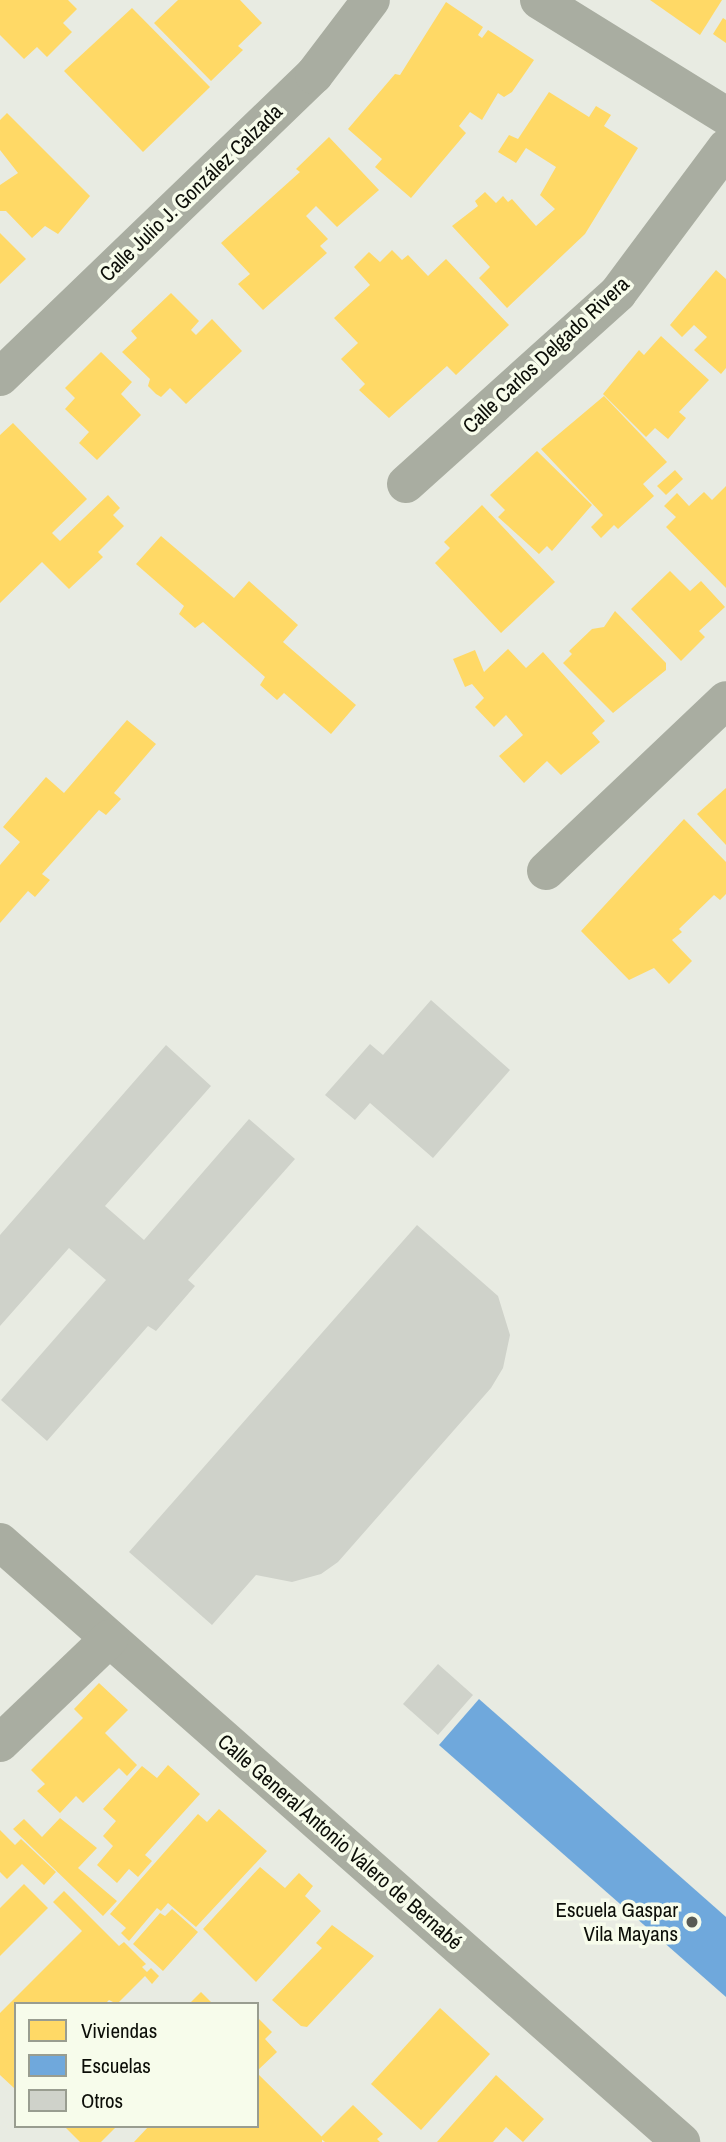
<!DOCTYPE html>
<html>
<head>
<meta charset="utf-8">
<style>
	body { margin:0 }
	#map { position:relative; width:726px; height:2142px; overflow:hidden; background:#e8ebe2; font-family:"Archivo Narrow",sans-serif }
	div>[style] { position:absolute }
	.homes>* { inset:0; background:#ffd966 }
	.schools>* { inset:0; background:#6fa8dc }
	.building>* { inset:0; background:#cfd2ca }
	.minor>* { height:38px; margin:-19px; padding:0 19px; transform-origin:19px; border-radius:19px; background:#a9ada1 }
	.dots>* { width:19px; height:19px; translate:-50% -50%; box-sizing:border-box; border:4px solid #f7fceb; border-radius:50% }
	span { translate:-50% -50%; white-space:nowrap; text-align:center; line-height:1.15; -webkit-text-stroke:7px #f7fceb; paint-order:stroke }
	.street-label { font-size:21px; color:#0c0e08 }
	.poi-label { font-size:21px; color:#0c0e08 }
	.right { translate:-100% -50%; text-align:right }
	.legend { position:absolute; left:14px; top:2002px; width:245px; height:126px; box-sizing:border-box; background:#f7fceb; border:2px solid #999d90; margin:0; padding:9px 12px; list-style:none; font-size:21px; color:#0c0e08 }
	.legend li { display:flex; align-items:center; gap:14px; height:35px }
	.legend b { width:35px; border:2px solid #999d90 }
</style>
</head>
<body>
<div id="map">
	<div class="homes">
		<i style="clip-path:polygon(0 0,68px 0,77px 9px,63px 23px,72px 32px,47px 57px,37px 47px,24px 59px,0 35px)"></i>
		<i style="clip-path:polygon(178px 0,240px 0,262px 23px,238px 46px,243px 50px,211px 81px,154px 23px)"></i>
		<i style="clip-path:polygon(650px 0,722px 0,700px 35px)"></i>
		<i style="clip-path:polygon(446px 2px,483px 27px,478px 35px,482px 38px,488px 30px,534px 60px,512px 92px,504px 97px,498px 93px,482px 120px,470px 112px,459px 126px,466px 133px,411px 198px,375px 167px,382px 159px,348px 129px,395px 74px,400px 75px)"></i>
		<i style="clip-path:polygon(132px 8px,210px 87px,143px 152px,64px 71px)"></i>
		<i style="clip-path:polygon(723px 18px,726px 20px,726px 43px,713px 34px)"></i>
		<i style="clip-path:polygon(549px 92px,589px 117px,596px 106px,611px 115px,604px 126px,638px 148px,585px 234px,507px 308px,479px 278px,490px 267px,452px 226px,478px 206px,475px 201px,485px 192px,496px 203px,503px 196px,508px 202px,512px 199px,536px 226px,555px 209px,540px 195px,556px 167px,526px 148px,516px 163px,498px 152px,509px 135px,518px 139px)"></i>
		<i style="clip-path:polygon(7px 113px,90px 196px,58px 234px,45px 226px,32px 238px,6px 211px,0 211px,0 185px,18px 173px,0 150px,0 120px)"></i>
		<i style="clip-path:polygon(329px 137px,379px 190px,337px 227px,316px 206px,306px 216px,328px 239px,320px 246px,327px 253px,263px 310px,238px 284px,250px 274px,221px 243px,300px 172px,296px 169px)"></i>
		<i style="clip-path:polygon(0 233px,26px 259px,0 284px)"></i>
		<i style="clip-path:polygon(392px 250px,402px 260px,408px 255px,428px 276px,446px 259px,509px 325px,456px 375px,447px 366px,389px 418px,359px 390px,365px 384px,341px 359px,358px 343px,334px 318px,370px 285px,354px 267px,369px 252px,380px 262px)"></i>
		<i style="clip-path:polygon(716px 270px,726px 279px,726px 368px,721px 374px,694px 350px,707px 337px,694px 325px,682px 337px,670px 325px)"></i>
		<i style="clip-path:polygon(171px 293px,199px 321px,191px 330px,196px 335px,212px 319px,242px 351px,186px 404px,170px 388px,161px 397px,156px 394px,148px 386px,150px 379px,122px 352px,137px 338px,131px 331px)"></i>
		<i style="clip-path:polygon(661px 336px,709px 380px,679px 412px,686px 418px,668px 439px,655px 428px,646px 437px,603px 394px,639px 350px,644px 355px)"></i>
		<i style="clip-path:polygon(101px 352px,132px 382px,121px 394px,141px 415px,97px 460px,79px 443px,89px 432px,65px 409px,75px 398px,65px 388px)"></i>
		<i style="clip-path:polygon(604px 396px,667px 462px,643px 484px,654px 496px,618px 529px,614px 525px,601px 538px,591px 527px,603px 515px,541px 449px)"></i>
		<i style="clip-path:polygon(13px 423px,87px 499px,52px 533px,60px 541px,108px 495px,120px 508px,113px 515px,124px 526px,98px 552px,103px 557px,69px 589px,42px 562px,0 603px,0 435px)"></i>
		<i style="clip-path:polygon(537px 451px,592px 505px,552px 551px,547px 546px,539px 554px,498px 517px,505px 510px,490px 495px)"></i>
		<i style="clip-path:polygon(675px 470px,683px 479px,666px 495px,657px 486px)"></i>
		<i style="clip-path:polygon(726px 486px,726px 588px,666px 527px,676px 517px,664px 506px,677px 493px,689px 506px,704px 492px,712px 500px)"></i>
		<i style="clip-path:polygon(482px 505px,555px 582px,501px 633px,435px 563px,450px 548px,444px 542px)"></i>
		<i style="clip-path:polygon(161px 536px,234px 598px,249px 581px,298px 625px,283px 642px,356px 705px,331px 734px,284px 693px,277px 700px,260px 685px,265px 677px,203px 622px,195px 628px,179px 614px,184px 606px,136px 564px)"></i>
		<i style="clip-path:polygon(670px 571px,690px 591px,701px 581px,725px 607px,699px 631px,705px 637px,681px 661px,631px 609px)"></i>
		<i style="clip-path:polygon(615px 611px,666px 663px,666px 670px,613px 713px,563px 663px,572px 654px,569px 651px,592px 629px,604px 627px)"></i>
		<i style="clip-path:polygon(508px 649px,526px 668px,543px 652px,605px 721px,592px 733px,600px 742px,561px 775px,547px 761px,524px 783px,499px 756px,523px 735px,506px 715px,494px 727px,475px 707px,484px 698px,472px 684px,465px 687px,453px 659px,475px 650px,484px 672px)"></i>
		<i style="clip-path:polygon(127px 720px,156px 744px,114px 793px,121px 799px,106px 815px,99px 810px,42px 874px,50px 880px,35px 897px,28px 891px,0 923px,0 865px,20px 842px,3px 827px,46px 777px,64px 793px)"></i>
		<i style="clip-path:polygon(726px 788px,726px 845px,697px 814px)"></i>
		<i style="clip-path:polygon(684px 819px,726px 862px,726px 894px,720px 900px,714px 895px,679px 929px,682px 932px,672px 940px,692px 961px,669px 984px,654px 968px,629px 980px,581px 931px)"></i>
		<i style="clip-path:polygon(99px 1683px,128px 1710px,105px 1733px,137px 1765px,127px 1776px,119px 1768px,83px 1803px,76px 1796px,60px 1813px,37px 1791px,45px 1784px,31px 1770px,83px 1718px,74px 1709px)"></i>
		<i style="clip-path:polygon(168px 1765px,200px 1794px,145px 1855px,152px 1861px,138px 1877px,129px 1869px,117px 1883px,97px 1865px,113px 1846px,103px 1836px,116px 1821px,103px 1809px,142px 1766px,157px 1778px)"></i>
		<i style="clip-path:polygon(219px 1809px,267px 1851px,196px 1927px,168px 1903px,161px 1911px,157px 1908px,129px 1941px,121px 1933px,126px 1928px,110px 1914px,198px 1814px,207px 1822px)"></i>
		<i style="clip-path:polygon(60px 1818px,97px 1848px,78px 1868px,117px 1901px,103px 1916px,13px 1829px,24px 1819px,42px 1837px)"></i>
		<i style="clip-path:polygon(0 1830px,15px 1845px,21px 1839px,56px 1872px,44px 1885px,22px 1864px,7px 1879px,0 1872px)"></i>
		<i style="clip-path:polygon(260px 1867px,285px 1888px,299px 1873px,313px 1886px,305px 1896px,321px 1911px,256px 1982px,203px 1929px)"></i>
		<i style="clip-path:polygon(24px 1884px,48px 1908px,0 1956px,0 1908px)"></i>
		<i style="clip-path:polygon(64px 1891px,119px 1946px,124px 1942px,146px 1964px,142px 1967px,147px 1972px,151px 1968px,159px 1976px,152px 1984px,145px 1976px,117px 2004px,109px 2000px,105px 2004px,16px 2004px,14px 2088px,0 2075px,0 2013px,82px 1931px,53px 1902px)"></i>
		<i style="clip-path:polygon(172px 1909px,198px 1932px,163px 1971px,133px 1944px,160px 1913px,165px 1916px)"></i>
		<i style="clip-path:polygon(332px 1925px,374px 1956px,307px 2027px,301px 2026px,272px 2000px,322px 1948px,316px 1943px)"></i>
		<i style="clip-path:polygon(201px 1992px,213px 2004px,189px 2004px)"></i>
		<i style="clip-path:polygon(440px 2008px,490px 2054px,421px 2130px,371px 2084px)"></i>
		<i style="clip-path:polygon(257px 2017px,272px 2032px,265px 2039px,277px 2052px,257px 2071px)"></i>
		<i style="clip-path:polygon(257px 2073px,322px 2137px,322px 2142px,134px 2142px,149px 2126px,257px 2126px)"></i>
		<i style="clip-path:polygon(496px 2075px,544px 2119px,523px 2142px,506px 2127px,493px 2142px,437px 2142px)"></i>
		<i style="clip-path:polygon(353px 2105px,383px 2134px,377px 2139px,380px 2142px,325px 2142px,320px 2138px)"></i>
		<i style="clip-path:polygon(64px 2126px,117px 2126px,101px 2142px,80px 2142px)"></i>
	</div>
	<div class="schools">
		<i style="clip-path:polygon(479px 1699px,726px 1917px,726px 1997px,439px 1745px)"></i>
	</div>
	<div class="building">
		<i style="clip-path:polygon(431px 1000px,510px 1070px,433px 1158px,370px 1103px,355px 1120px,325px 1095px,370px 1044px,383px 1055px)"></i>
		<i style="clip-path:polygon(166px 1045px,211px 1086px,105px 1206px,144px 1240px,249px 1119px,295px 1159px,188px 1280px,195px 1286px,156px 1331px,148px 1326px,47px 1441px,1px 1400px,106px 1280px,69px 1248px,0 1326px,0 1235px)"></i>
		<i style="clip-path:polygon(417px 1225px,498px 1296px,510px 1335px,503px 1368px,491px 1388px,338px 1562px,321px 1574px,292px 1582px,256px 1575px,212px 1625px,129px 1552px)"></i>
		<i style="clip-path:polygon(438px 1664px,473px 1695px,438px 1735px,403px 1704px)"></i>
	</div>
	<div class="minor">
		<i style="left:539px;top:0;width:220px;rotate:31.8deg"></i>
		<i style="left:0;top:377px;width:436px;rotate:-43.9deg"></i>
		<i style="left:314px;top:75px;width:94px;rotate:-52.8deg"></i>
		<i style="left:406px;top:484px;width:285px;rotate:-42deg"></i>
		<i style="left:618px;top:293px;width:181px;rotate:-53.3deg"></i>
		<i style="left:546px;top:871px;width:248px;rotate:-43.5deg"></i>
		<i style="left:0;top:1542px;width:908px;rotate:41.38deg"></i>
		<i style="left:0;top:1743px;width:151px;rotate:-43.7deg"></i>
	</div>
	<div class="dots">
		<i style="left:692px;top:1922px;background:#595b54"></i>
	</div>
	<div class="street-label">
		<span style="left:191px;top:193px;rotate:-44deg">Calle Julio J. González Calzada</span>
		<span style="left:546px;top:355px;rotate:-43deg">Calle Carlos Delgado Rivera</span>
		<span style="left:340px;top:1842px;rotate:41deg">Calle General Antonio Valero de Bernabé</span>
	</div>
	<div class="poi-label">
		<span class="right" style="left:678px;top:1922px">Escuela Gaspar<br>Vila Mayans</span>
	</div>
	<ul class="legend">
	<li><b style="height:19px;background:#ffd966"></b>Viviendas</li>
	<li><b style="height:19px;background:#6fa8dc"></b>Escuelas</li>
	<li><b style="height:19px;background:#cfd2ca"></b>Otros</li>
	</ul>
</div>
</body>
</html>
